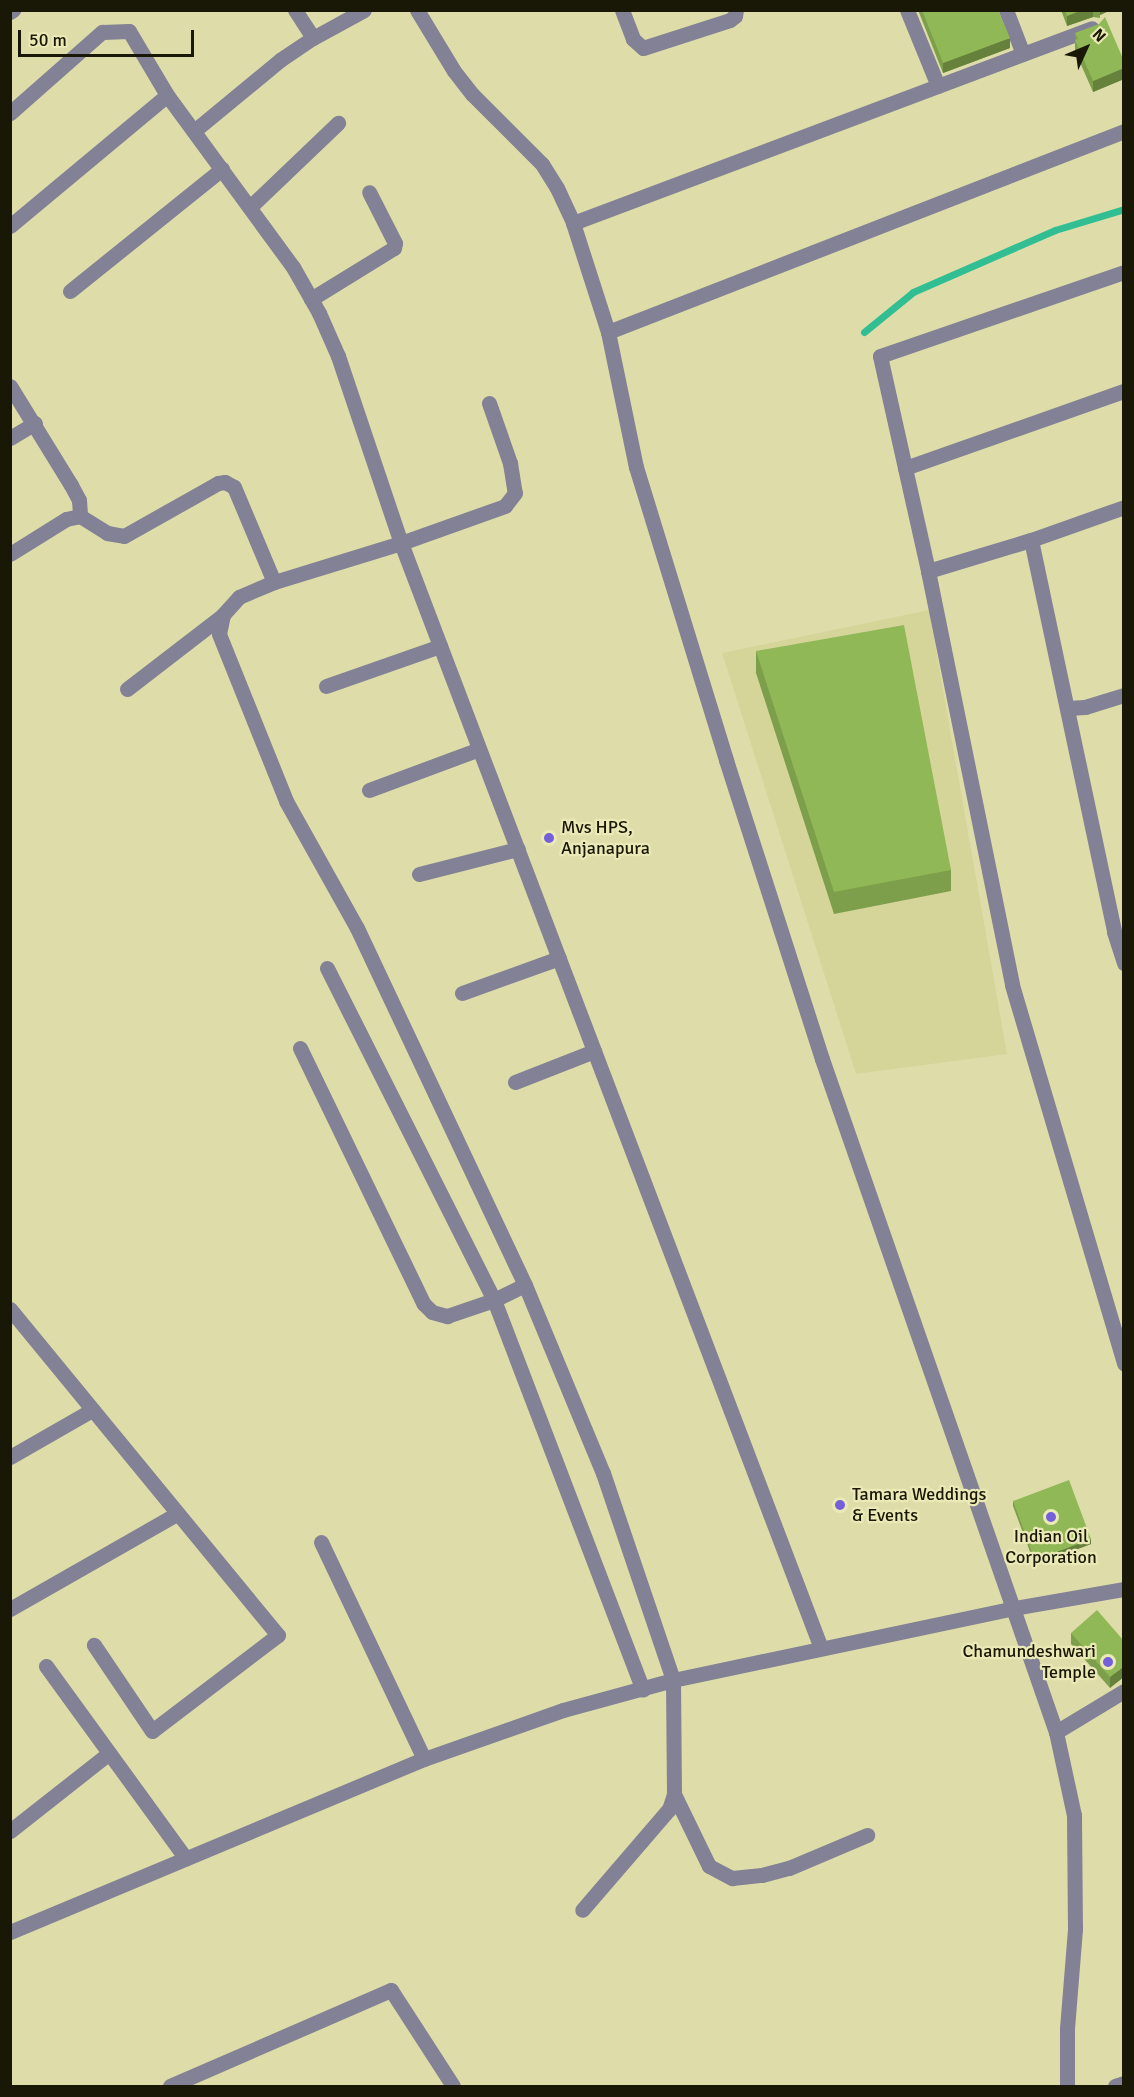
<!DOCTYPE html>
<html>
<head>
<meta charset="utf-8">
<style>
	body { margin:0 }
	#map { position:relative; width:1134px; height:2097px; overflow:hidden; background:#deddaa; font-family:Signika,sans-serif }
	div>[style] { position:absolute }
	.built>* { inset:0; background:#d5d59a }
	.stream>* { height:7px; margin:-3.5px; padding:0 3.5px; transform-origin:3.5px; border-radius:3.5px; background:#31be93 }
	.minor>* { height:15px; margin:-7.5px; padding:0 7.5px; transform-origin:7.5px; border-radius:7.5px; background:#828195 }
	.wall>* { inset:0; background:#7d9e4a }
	.shaded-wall>* { inset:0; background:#66813c }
	.building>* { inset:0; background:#91b856 }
	.dots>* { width:16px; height:16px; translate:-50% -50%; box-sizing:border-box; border:3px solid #ebeab7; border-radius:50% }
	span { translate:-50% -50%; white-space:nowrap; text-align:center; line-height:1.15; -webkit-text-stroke:4.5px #ebeab7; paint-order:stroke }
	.poi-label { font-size:18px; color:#191806 }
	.left { translate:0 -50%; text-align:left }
	.right { translate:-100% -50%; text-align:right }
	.frame { position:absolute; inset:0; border:12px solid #191806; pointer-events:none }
	.north { position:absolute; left:1056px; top:18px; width:60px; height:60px; -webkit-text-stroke:4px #ebeab7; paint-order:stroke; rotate:46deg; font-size:16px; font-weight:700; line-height:24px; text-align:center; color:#191806 }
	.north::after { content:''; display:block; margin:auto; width:21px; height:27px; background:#191806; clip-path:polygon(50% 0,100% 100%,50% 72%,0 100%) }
	.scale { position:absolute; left:18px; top:30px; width:176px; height:27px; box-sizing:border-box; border:3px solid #191806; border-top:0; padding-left:8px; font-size:18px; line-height:21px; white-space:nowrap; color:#191806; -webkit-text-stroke:4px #ebeab7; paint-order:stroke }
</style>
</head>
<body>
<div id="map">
	<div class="built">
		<i style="clip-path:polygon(929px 610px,1007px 1054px,856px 1074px,722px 653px)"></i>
	</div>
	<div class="stream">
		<i style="left:864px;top:332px;width:63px;rotate:-39.2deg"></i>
		<i style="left:913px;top:292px;width:155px;rotate:-23.6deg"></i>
		<i style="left:1055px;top:230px;width:72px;rotate:-16.9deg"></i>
	</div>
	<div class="minor">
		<i style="left:295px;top:10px;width:33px;rotate:57deg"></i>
		<i style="left:417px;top:10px;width:71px;rotate:58.8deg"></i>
		<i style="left:454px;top:71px;width:29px;rotate:52deg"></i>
		<i style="left:472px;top:94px;width:99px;rotate:45deg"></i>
		<i style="left:542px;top:164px;width:28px;rotate:58deg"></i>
		<i style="left:557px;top:188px;width:38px;rotate:65deg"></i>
		<i style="left:573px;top:223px;width:114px;rotate:72.2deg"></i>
		<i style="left:608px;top:332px;width:138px;rotate:78.3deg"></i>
		<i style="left:636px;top:467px;width:307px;rotate:72.9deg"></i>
		<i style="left:726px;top:760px;width:314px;rotate:72.2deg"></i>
		<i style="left:822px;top:1059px;width:713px;rotate:70.83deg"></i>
		<i style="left:1056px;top:1732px;width:85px;rotate:77.8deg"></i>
		<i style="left:1074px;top:1815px;width:114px;rotate:89.5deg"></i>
		<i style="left:1075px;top:1929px;width:100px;rotate:94.6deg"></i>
		<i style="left:1067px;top:2029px;width:57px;rotate:90deg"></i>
		<i style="left:622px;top:10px;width:31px;rotate:69deg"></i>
		<i style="left:633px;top:39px;width:13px;rotate:42deg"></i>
		<i style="left:643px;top:48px;width:91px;rotate:-17.8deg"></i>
		<i style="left:730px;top:20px;width:6px;rotate:-39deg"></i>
		<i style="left:735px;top:16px;width:6px;rotate:-81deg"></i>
		<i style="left:907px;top:10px;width:82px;rotate:67.8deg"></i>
		<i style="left:1006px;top:10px;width:47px;rotate:68.9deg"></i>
		<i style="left:10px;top:12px;width:4px;rotate:-34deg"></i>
		<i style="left:10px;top:113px;width:123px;rotate:-41.4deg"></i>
		<i style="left:102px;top:32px;width:27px;rotate:-2deg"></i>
		<i style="left:129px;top:31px;width:74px;rotate:59.3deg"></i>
		<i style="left:167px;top:95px;width:213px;rotate:53.8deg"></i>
		<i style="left:293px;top:267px;width:53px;rotate:60.5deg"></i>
		<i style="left:319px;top:313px;width:47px;rotate:66.2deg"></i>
		<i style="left:338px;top:356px;width:197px;rotate:71.4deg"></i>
		<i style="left:401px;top:543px;width:133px;rotate:162.9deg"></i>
		<i style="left:194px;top:131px;width:112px;rotate:-39.5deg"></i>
		<i style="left:280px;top:60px;width:40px;rotate:-34deg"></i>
		<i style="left:313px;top:38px;width:58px;rotate:-28.8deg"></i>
		<i style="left:250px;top:207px;width:122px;rotate:-43.7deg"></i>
		<i style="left:573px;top:223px;width:554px;rotate:-20.59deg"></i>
		<i style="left:10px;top:226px;width:204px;rotate:-39.8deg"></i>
		<i style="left:1124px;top:272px;width:258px;rotate:161deg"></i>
		<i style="left:880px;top:356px;width:220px;rotate:77.4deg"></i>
		<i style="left:928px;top:571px;width:422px;rotate:78.5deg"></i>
		<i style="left:1012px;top:985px;width:395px;rotate:73.5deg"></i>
		<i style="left:70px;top:291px;width:195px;rotate:-38.8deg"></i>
		<i style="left:311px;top:299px;width:97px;rotate:-31.6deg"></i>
		<i style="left:394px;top:248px;width:5px;rotate:-79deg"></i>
		<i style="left:395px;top:243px;width:57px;rotate:-117deg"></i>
		<i style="left:608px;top:332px;width:554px;rotate:-21.28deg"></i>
		<i style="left:10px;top:386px;width:116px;rotate:58.4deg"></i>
		<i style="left:71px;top:485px;width:17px;rotate:62deg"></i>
		<i style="left:79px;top:500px;width:16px;rotate:86deg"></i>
		<i style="left:489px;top:403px;width:64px;rotate:70.7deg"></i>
		<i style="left:510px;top:463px;width:30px;rotate:81deg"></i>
		<i style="left:515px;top:493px;width:16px;rotate:128deg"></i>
		<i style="left:505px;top:506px;width:110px;rotate:160.4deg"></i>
		<i style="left:401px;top:543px;width:1182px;rotate:69.19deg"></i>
		<i style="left:10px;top:438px;width:29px;rotate:-31deg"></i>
		<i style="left:905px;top:468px;width:232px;rotate:-19.4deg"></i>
		<i style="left:1031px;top:540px;width:401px;rotate:78deg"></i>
		<i style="left:1114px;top:932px;width:33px;rotate:72deg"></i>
		<i style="left:10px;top:554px;width:66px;rotate:-32deg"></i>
		<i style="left:66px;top:519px;width:14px;rotate:-12deg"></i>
		<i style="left:80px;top:516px;width:32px;rotate:32deg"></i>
		<i style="left:107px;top:533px;width:17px;rotate:10deg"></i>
		<i style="left:124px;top:536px;width:108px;rotate:-29.4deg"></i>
		<i style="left:218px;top:483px;width:7px;rotate:-8deg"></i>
		<i style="left:225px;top:482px;width:10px;rotate:29deg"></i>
		<i style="left:234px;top:487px;width:103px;rotate:67.2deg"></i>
		<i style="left:274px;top:582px;width:38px;rotate:157deg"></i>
		<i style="left:239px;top:597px;width:24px;rotate:132deg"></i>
		<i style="left:223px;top:615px;width:19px;rotate:102deg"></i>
		<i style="left:219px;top:634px;width:180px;rotate:68.1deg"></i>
		<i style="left:286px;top:801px;width:145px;rotate:60.8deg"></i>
		<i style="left:357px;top:928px;width:395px;rotate:64.8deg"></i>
		<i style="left:525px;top:1285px;width:204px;rotate:67.5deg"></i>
		<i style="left:603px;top:1473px;width:219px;rotate:71.3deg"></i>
		<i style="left:673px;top:1680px;width:114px;rotate:89.5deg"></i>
		<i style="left:674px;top:1794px;width:16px;rotate:108deg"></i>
		<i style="left:669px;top:1809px;width:133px;rotate:130.7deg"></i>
		<i style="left:928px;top:571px;width:108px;rotate:-16.8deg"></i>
		<i style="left:1031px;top:540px;width:99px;rotate:-19.5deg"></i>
		<i style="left:326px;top:686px;width:121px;rotate:-19.3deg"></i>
		<i style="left:127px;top:689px;width:121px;rotate:-37.6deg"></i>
		<i style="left:1067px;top:708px;width:18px;rotate:-3deg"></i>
		<i style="left:1085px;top:707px;width:41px;rotate:-17.1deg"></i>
		<i style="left:369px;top:790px;width:117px;rotate:-20.4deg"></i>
		<i style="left:419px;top:874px;width:102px;rotate:-14.2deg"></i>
		<i style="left:327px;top:968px;width:372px;rotate:63.3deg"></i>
		<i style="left:494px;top:1300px;width:417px;rotate:69.1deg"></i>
		<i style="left:462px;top:993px;width:103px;rotate:-19.8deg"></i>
		<i style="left:300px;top:1048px;width:284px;rotate:64.2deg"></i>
		<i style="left:424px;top:1304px;width:11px;rotate:45deg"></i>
		<i style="left:432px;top:1312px;width:16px;rotate:15deg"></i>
		<i style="left:447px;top:1316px;width:50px;rotate:-18.8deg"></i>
		<i style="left:494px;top:1300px;width:34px;rotate:-26deg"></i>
		<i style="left:515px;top:1082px;width:85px;rotate:-21.4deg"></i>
		<i style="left:10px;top:1309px;width:422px;rotate:50.6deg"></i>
		<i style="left:278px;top:1635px;width:158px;rotate:142.7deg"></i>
		<i style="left:152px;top:1731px;width:104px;rotate:-124deg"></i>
		<i style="left:10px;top:1457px;width:95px;rotate:-29.8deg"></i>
		<i style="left:321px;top:1542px;width:240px;rotate:64.6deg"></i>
		<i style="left:10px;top:1609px;width:193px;rotate:-29.7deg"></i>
		<i style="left:46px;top:1666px;width:238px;rotate:54deg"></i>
		<i style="left:1056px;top:1732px;width:79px;rotate:-31.1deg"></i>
		<i style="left:674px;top:1794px;width:80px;rotate:64.1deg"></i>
		<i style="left:709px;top:1866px;width:26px;rotate:28deg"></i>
		<i style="left:732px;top:1878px;width:30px;rotate:-6deg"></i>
		<i style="left:762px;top:1875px;width:28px;rotate:-15deg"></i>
		<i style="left:789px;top:1868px;width:85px;rotate:-22.9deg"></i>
		<i style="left:10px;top:1831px;width:126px;rotate:-38.2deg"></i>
		<i style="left:10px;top:1932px;width:449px;rotate:-22.7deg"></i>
		<i style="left:424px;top:1759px;width:147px;rotate:-19.4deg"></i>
		<i style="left:563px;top:1710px;width:114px;rotate:-15.3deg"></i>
		<i style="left:673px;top:1680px;width:349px;rotate:-11.9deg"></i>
		<i style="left:1014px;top:1608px;width:112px;rotate:-9.8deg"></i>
		<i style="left:170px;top:2086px;width:241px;rotate:-23.5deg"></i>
		<i style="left:391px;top:1990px;width:114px;rotate:57.1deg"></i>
		<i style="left:1115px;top:2086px;width:9px;rotate:-18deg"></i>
	</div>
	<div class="wall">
		<i style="clip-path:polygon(918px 10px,998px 10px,1010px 48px,943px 73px)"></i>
		<i style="clip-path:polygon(1061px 10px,1111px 10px,1100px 15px,1100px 18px,1093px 17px,1067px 26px)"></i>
		<i style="clip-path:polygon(1075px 33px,1124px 61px,1124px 79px,1093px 92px,1075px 51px)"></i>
		<i style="clip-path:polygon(756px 651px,951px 870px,951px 891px,834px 914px,756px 673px)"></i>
		<i style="clip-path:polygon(1013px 1501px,1091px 1544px,1035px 1565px,1013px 1506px)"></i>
		<i style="clip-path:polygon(1071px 1633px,1124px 1641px,1110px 1688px,1071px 1644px)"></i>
	</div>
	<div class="shaded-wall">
		<i style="clip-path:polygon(1082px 10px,1093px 10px,1093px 17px,1067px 26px,1067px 16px)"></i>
		<i style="clip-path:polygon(1100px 10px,1111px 10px,1100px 15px)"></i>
		<i style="clip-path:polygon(1010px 38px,1010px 48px,943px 73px,943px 63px)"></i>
		<i style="clip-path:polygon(1124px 68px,1124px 79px,1093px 92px,1093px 81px)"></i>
		<i style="clip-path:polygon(1091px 1539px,1091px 1544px,1035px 1565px,1035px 1560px)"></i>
		<i style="clip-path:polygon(1124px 1666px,1124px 1677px,1110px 1688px,1110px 1677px)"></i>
	</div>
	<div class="building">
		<i style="clip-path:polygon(922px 10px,998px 10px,1010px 38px,943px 63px)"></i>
		<i style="clip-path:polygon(1065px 10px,1082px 10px,1067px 16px)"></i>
		<i style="clip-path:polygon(1105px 17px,1124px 61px,1124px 68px,1093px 81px,1075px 40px,1078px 39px,1075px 33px,1099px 24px)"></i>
		<i style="clip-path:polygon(904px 625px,951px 870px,834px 892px,756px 651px)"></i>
		<i style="clip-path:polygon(1069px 1480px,1091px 1539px,1035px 1560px,1013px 1501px)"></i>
		<i style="clip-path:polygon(1097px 1610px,1124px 1641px,1124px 1666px,1110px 1677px,1071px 1633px)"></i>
	</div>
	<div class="dots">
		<i style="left:549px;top:838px;background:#7560da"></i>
		<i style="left:840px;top:1505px;background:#7560da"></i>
		<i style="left:1051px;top:1517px;background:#7560da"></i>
		<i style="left:1108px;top:1662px;background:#7560da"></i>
	</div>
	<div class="poi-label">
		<span class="left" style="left:561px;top:838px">Mvs HPS,<br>Anjanapura</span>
		<span class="left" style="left:852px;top:1505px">Tamara Weddings<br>&amp; Events</span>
		<span style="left:1051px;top:1547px">Indian Oil<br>Corporation</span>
		<span class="right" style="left:1096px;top:1662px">Chamundeshwari<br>Temple</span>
	</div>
	<div class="frame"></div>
	<div class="north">N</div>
	<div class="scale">50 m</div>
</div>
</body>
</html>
